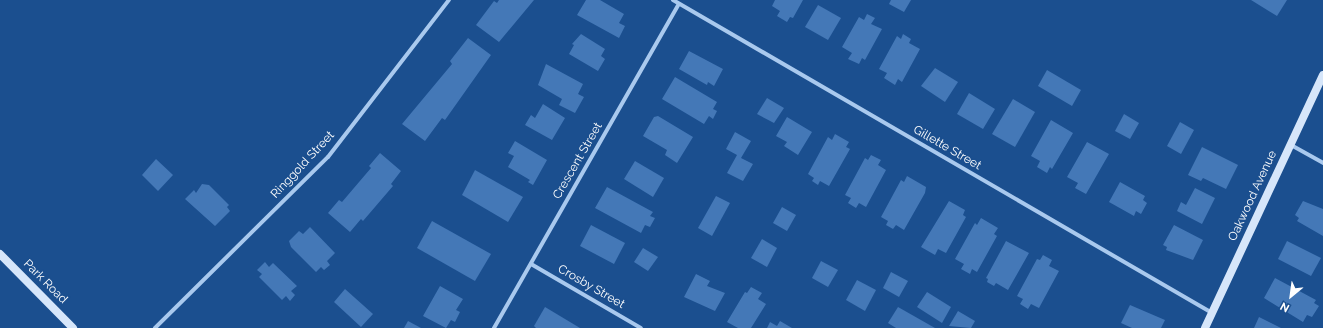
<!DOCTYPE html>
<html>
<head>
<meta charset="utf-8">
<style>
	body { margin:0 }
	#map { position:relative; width:1323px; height:328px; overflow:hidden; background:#1b4f8f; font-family:Raleway,sans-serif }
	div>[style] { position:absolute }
	.building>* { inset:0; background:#4478b7 }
	.street>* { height:4px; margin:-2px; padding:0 2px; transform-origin:2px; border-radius:2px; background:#a9c9ee }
	.secondary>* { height:8px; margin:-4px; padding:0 4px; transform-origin:4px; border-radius:4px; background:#d6e6fa }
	span { translate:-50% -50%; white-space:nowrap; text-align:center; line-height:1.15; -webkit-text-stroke:3px #1b4f8f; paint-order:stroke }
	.street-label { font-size:12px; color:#fff }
	.north { position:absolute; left:1271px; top:276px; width:40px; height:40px; -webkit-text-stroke:3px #1b4f8f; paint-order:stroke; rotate:209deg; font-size:11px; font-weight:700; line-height:16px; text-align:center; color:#fff }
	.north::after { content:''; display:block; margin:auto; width:14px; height:18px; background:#fff; clip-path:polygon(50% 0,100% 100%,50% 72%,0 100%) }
</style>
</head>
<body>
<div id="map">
	<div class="building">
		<i style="clip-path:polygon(499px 0,534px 0,499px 42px,476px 25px,494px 1px,497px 3px)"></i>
		<i style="clip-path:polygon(586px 0,600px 0,624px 14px,619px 23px,625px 26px,619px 38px,577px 15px)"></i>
		<i style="clip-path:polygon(775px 0,803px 0,793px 18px,790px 17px,787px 22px,777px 16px,780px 11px,772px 6px)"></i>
		<i style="clip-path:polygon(891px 0,911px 0,904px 12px,889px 4px)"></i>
		<i style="clip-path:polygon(1251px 0,1287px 0,1277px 16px)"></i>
		<i style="clip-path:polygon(818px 5px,841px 18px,828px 40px,805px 27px)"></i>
		<i style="clip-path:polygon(867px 14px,875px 18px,871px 24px,882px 29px,865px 60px,862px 58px,859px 64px,848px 59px,852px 53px,842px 47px,859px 17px,864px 20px)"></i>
		<i style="clip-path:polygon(581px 34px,605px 49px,601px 56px,605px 59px,598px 71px,569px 54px,574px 45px,572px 44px)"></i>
		<i style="clip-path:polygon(903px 34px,911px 39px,909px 43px,920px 49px,902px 82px,898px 79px,895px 85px,884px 78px,887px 73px,879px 69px,897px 36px,901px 39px)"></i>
		<i style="clip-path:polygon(468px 38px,491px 55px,445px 120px,442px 118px,425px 141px,402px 124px,452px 64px,450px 61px)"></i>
		<i style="clip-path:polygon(689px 51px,723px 69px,714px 86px,708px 82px,707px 85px,679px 69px)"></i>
		<i style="clip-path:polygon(546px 64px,583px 84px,578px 94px,584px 97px,575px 113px,559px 105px,562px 99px,538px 85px)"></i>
		<i style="clip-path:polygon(935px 68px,958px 82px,945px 102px,921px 86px)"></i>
		<i style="clip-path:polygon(1047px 70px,1081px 90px,1072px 106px,1038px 86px)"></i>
		<i style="clip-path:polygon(675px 77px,717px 102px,713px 109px,717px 111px,713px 119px,709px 116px,704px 124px,662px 99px)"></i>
		<i style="clip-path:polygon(969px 93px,995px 109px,983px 129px,957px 114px)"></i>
		<i style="clip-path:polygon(767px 98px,784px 108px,774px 123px,757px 114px)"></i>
		<i style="clip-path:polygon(1013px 99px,1035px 112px,1015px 147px,992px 134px)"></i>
		<i style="clip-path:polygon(543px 104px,565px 118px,552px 140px,525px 125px,531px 115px,535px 118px)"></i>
		<i style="clip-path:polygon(1124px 114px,1139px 123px,1130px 139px,1115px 131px)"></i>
		<i style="clip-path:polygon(658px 116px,693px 137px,677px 163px,665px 155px,667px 150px,643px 136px,654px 117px)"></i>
		<i style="clip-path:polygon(787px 117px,812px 132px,798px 155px,784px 146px,787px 142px,776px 136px)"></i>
		<i style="clip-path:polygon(1051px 120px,1073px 133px,1052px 169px,1050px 167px,1047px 173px,1037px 167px,1040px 161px,1031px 156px)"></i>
		<i style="clip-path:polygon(1180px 122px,1194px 130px,1181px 154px,1167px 146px)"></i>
		<i style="clip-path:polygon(735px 132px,751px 141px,741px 158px,753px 164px,743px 181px,727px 173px,737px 155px,726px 149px)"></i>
		<i style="clip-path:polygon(835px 134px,849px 142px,846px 147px,850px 149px,829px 186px,820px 181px,818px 185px,812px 181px,814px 178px,808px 174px,828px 137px,832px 140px)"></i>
		<i style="clip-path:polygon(515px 141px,547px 160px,533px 185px,528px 182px,530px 180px,508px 167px,514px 156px,508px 153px)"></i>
		<i style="clip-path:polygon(1087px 142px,1109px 154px,1086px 194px,1075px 188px,1078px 183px,1067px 177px)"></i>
		<i style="clip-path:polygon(1202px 147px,1238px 165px,1226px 189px,1203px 178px,1201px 181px,1188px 175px)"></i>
		<i style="clip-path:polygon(380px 153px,401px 171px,391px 184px,393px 186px,363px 221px,361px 219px,350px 232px,328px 213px,339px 200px,342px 202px,371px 168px,369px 166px)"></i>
		<i style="clip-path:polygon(871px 155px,881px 160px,878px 165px,886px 170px,866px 207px,859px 203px,856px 208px,848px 203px,851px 198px,845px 195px,865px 158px,868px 160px)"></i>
		<i style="clip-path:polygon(156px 159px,173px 175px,158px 191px,142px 175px)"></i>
		<i style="clip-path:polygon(635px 161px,664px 178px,653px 197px,624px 179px)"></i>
		<i style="clip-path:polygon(475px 170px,523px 197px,508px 222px,462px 195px)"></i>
		<i style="clip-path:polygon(907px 176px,926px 187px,925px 193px,904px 230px,896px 225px,893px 229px,886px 225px,888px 221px,881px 217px,901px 180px,904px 182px)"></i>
		<i style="clip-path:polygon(1120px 182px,1145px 196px,1143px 200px,1147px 203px,1141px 214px,1136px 211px,1134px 216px,1109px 202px)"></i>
		<i style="clip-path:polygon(202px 184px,209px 185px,229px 205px,227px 207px,230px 211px,215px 226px,185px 199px,194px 190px,196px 193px)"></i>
		<i style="clip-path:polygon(607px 187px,653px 212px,650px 216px,655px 218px,650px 227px,645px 225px,641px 233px,595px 208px)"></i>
		<i style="clip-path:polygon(1195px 188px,1215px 198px,1202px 224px,1177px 211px,1181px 202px,1186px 205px)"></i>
		<i style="clip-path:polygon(716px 196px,730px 203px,712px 236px,698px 228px)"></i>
		<i style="clip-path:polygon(949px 201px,965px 210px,963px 215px,966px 217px,946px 253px,938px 249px,935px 255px,921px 247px)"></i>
		<i style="clip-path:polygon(1303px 201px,1323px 209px,1323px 236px,1297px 221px,1299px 218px,1295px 215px)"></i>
		<i style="clip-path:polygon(782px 207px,796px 215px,787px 231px,773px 223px)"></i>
		<i style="clip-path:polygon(981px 218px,998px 228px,994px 234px,997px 236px,977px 272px,972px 269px,970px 274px,961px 269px,964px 264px,955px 259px,975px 223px,977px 225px)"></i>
		<i style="clip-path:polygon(432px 221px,491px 254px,475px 281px,417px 248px)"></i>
		<i style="clip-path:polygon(591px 225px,625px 243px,614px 264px,580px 246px)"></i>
		<i style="clip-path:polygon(1174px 225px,1203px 240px,1193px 260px,1166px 250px,1167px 247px,1163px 245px)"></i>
		<i style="clip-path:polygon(310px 227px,335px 253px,327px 261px,330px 265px,324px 270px,321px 267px,316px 272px,291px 247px,289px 241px,299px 231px,303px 234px)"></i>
		<i style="clip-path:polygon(762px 239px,777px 248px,767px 267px,751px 258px)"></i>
		<i style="clip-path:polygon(1006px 241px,1029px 253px,1008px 290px,996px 283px,994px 286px,987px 282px,988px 279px,986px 278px)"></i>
		<i style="clip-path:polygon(1287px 241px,1321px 258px,1311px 276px,1278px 259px)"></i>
		<i style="clip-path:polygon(643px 248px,658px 257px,648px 271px,634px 262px)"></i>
		<i style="clip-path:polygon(1043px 255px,1052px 260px,1049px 266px,1059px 271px,1039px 308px,1031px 304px,1028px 309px,1020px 304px,1023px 299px,1017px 296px,1037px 259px,1040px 260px)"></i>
		<i style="clip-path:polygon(821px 261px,838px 270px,828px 287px,812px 278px)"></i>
		<i style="clip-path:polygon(265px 262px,269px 267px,273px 263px,297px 286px,291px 291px,295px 295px,290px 301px,286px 296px,282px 300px,259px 277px,262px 274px,257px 270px)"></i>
		<i style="clip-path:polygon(891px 272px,908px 281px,899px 297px,883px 288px)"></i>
		<i style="clip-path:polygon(696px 274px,710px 281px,707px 286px,725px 293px,715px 311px,684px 297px)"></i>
		<i style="clip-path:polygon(1275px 278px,1316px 300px,1314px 303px,1319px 306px,1312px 317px,1307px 315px,1303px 322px,1264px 298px)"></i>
		<i style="clip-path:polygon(857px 280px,876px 290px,865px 311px,846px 300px)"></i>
		<i style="clip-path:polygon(440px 286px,463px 299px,456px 310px,460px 312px,455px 322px,451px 320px,446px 328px,423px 316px)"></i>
		<i style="clip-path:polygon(751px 287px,762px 293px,758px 299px,766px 304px,751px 328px,738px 328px,727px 322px,745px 292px,747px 293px)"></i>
		<i style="clip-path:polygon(345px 289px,373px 314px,361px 327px,334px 302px)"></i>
		<i style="clip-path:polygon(927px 292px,951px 307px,942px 323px,917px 307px)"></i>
		<i style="clip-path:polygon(1130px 305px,1165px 320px,1161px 328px,1132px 328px,1121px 323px)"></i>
		<i style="clip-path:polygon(545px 307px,580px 328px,536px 328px,534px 326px)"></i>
		<i style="clip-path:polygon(898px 307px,935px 328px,896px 328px,888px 323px)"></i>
		<i style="clip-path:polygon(958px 311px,975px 321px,971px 328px,949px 326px)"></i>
		<i style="clip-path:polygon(1259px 317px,1281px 328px,1254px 328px)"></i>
		<i style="clip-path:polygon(408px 321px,421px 328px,404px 328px)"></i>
		<i style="clip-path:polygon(780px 321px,792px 328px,767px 328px,770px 322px,777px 326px)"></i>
	</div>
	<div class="street">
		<i style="left:673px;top:0;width:623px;rotate:30.14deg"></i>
		<i style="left:1291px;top:145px;width:37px;rotate:29deg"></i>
		<i style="left:531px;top:264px;width:127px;rotate:30.2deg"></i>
		<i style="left:155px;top:328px;width:243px;rotate:-44.7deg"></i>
		<i style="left:328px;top:157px;width:198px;rotate:-52.4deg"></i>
		<i style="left:494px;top:328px;width:373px;rotate:-60.3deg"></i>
	</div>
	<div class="secondary">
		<i style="left:0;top:254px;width:104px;rotate:45.4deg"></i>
		<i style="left:1205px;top:328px;width:279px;rotate:-65deg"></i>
	</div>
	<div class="street-label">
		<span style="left:947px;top:148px;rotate:30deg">Gillette Street</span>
		<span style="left:578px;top:161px;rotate:-60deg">Crescent Street</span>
		<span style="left:303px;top:165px;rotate:-47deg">Ringgold Street</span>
		<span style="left:1253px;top:196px;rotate:-65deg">Oakwood Avenue</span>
		<span style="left:45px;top:282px;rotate:45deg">Park Road</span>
		<span style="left:591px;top:287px;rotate:30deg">Crosby Street</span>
	</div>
	<div class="north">N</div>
</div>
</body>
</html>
